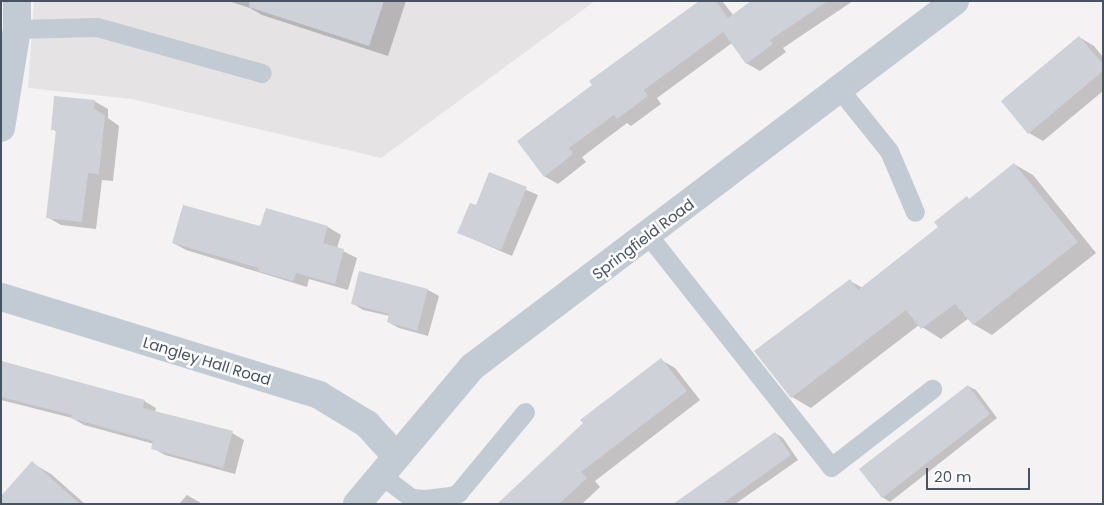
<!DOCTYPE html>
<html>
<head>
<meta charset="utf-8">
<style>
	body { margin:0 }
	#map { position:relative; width:1104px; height:505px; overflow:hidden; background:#f4f2f2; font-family:Poppins,sans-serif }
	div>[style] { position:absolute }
	.education>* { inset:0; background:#e6e3e4 }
	.shadow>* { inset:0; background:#0003 }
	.building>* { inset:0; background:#ced1d8 }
	.lane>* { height:19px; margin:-9.5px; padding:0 9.5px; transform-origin:9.5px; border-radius:9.5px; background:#c2cbd4 }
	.street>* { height:28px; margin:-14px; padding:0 14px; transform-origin:14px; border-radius:14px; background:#c2cbd4 }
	span { translate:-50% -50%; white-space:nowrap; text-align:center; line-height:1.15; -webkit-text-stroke:5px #fff; paint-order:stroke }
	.street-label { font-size:15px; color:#485362 }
	.frame { position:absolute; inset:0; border:2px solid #485362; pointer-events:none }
	.scale { position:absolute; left:926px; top:468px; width:104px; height:22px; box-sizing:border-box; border:2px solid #485362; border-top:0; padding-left:6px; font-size:15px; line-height:18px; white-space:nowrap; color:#485362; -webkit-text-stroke:4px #fff; paint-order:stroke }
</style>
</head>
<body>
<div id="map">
	<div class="education">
		<i style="clip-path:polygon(34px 1px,595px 1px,381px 158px,132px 99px,28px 88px)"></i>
	</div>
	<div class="shadow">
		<i style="clip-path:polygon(228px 1px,406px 1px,388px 56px,262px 15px,250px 8px)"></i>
		<i style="clip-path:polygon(702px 1px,722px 1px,734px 16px,753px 1px,853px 1px,783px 48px,786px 52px,760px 71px,746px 63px,732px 43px,657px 98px,661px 104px,631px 126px,627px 123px,582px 157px,586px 162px,558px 184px,544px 176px,519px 142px)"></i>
		<i style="clip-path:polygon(1079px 37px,1094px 46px,1103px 57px,1103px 91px,1043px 141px,1029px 133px)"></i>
		<i style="clip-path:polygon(94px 101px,108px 109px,108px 118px,119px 126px,113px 181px,102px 180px,96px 229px,61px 225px,47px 217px,57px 132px,52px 129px)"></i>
		<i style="clip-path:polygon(1014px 164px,1033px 175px,1096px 253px,992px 335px,973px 324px,969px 318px,941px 339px,919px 325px,811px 408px,792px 397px,850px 281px,863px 288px,940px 228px,967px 198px,970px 200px)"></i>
		<i style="clip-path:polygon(490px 174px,538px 195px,512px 256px,459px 233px,476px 206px)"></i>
		<i style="clip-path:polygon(267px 209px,328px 227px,341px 235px,337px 248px,357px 258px,348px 290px,309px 279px,307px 287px,186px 250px,173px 243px,261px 228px)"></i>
		<i style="clip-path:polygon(360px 273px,428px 290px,439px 296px,428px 336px,399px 328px,388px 322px,390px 316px,363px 310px,352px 303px)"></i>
		<i style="clip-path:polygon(661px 360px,675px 368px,700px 400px,595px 481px,600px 487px,582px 504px,499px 504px)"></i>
		<i style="clip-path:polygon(1px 361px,144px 401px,156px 408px,155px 412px,232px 433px,244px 440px,235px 474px,165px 455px,153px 448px,154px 444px,84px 425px,72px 418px,1px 400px)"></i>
		<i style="clip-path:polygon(968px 386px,976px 390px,997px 418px,890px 502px,882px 497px)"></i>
		<i style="clip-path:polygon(775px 433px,783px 438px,798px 460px,735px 504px,708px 504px)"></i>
		<i style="clip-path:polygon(32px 463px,51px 474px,85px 504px,1px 504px)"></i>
		<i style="clip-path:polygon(187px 495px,201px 503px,202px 504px,179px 504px)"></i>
	</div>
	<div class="building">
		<i style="clip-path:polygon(250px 1px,384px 1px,369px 46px,249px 7px)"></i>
		<i style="clip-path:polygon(699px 1px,716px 1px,728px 18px,751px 1px,828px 1px,770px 40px,773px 44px,746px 64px,723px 32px,644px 90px,648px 96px,617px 119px,614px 115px,569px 148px,573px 154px,544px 177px,517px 141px,592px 85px,589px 81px)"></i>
		<i style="clip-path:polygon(1079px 36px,1103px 64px,1103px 71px,1028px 134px,1001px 101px)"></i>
		<i style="clip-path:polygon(54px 96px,95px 100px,94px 108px,105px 116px,99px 174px,88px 173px,82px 222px,46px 218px,56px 130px,51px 130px)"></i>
		<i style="clip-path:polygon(1014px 163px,1078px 242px,973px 325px,955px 304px,921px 329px,906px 310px,791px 398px,754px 351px,850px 279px,858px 290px,938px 227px,934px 222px,967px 196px,969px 199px)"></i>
		<i style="clip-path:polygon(489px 172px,527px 187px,501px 250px,457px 233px,470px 203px,476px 205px)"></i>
		<i style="clip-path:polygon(183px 205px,260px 226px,266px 208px,328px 226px,323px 243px,344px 249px,335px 284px,296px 273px,293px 281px,258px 271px,259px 268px,172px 243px)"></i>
		<i style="clip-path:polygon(359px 271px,428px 289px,417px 331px,387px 322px,389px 314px,351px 304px)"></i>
		<i style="clip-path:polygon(661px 358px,687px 391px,581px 472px,587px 478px,559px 504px,497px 504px,583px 423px,580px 420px)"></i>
		<i style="clip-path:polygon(1px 361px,145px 400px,143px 408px,233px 431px,223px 468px,151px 449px,153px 441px,70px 418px,72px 415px,1px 397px)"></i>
		<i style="clip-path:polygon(968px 385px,990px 414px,882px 498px,859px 469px)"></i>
		<i style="clip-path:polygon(775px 432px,791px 455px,722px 504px,673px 504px)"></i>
		<i style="clip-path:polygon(32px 461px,80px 504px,1px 504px,1px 496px)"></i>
	</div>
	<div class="lane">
		<i style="left:17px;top:29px;width:80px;rotate:-1.4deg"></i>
		<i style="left:97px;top:27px;width:171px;rotate:15.6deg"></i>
		<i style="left:840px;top:90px;width:78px;rotate:51.2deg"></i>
		<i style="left:889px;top:151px;width:66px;rotate:66.9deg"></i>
		<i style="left:648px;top:235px;width:295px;rotate:51.7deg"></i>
		<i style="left:831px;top:467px;width:128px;rotate:-37.7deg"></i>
		<i style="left:381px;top:475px;width:39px;rotate:37deg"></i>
		<i style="left:412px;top:498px;width:13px;rotate:4deg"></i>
		<i style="left:425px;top:499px;width:26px;rotate:-7deg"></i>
		<i style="left:451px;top:496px;width:8px;rotate:-23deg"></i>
		<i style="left:458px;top:493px;width:105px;rotate:-50.4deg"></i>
	</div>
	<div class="street">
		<i style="left:1px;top:128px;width:100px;rotate:-80.8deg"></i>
		<i style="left:17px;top:29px;width:28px;rotate:-90deg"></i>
		<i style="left:1px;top:297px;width:333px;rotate:17.1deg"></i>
		<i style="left:319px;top:395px;width:56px;rotate:31.1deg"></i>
		<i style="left:367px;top:424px;width:43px;rotate:47.8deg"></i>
		<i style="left:357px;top:504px;width:179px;rotate:-50deg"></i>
		<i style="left:472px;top:367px;width:606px;rotate:-37.15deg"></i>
	</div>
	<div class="street-label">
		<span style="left:643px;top:239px;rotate:-37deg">Springfield Road</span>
		<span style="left:207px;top:361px;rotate:17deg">Langley Hall Road</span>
	</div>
	<div class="frame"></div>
	<div class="scale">20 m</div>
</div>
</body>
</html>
